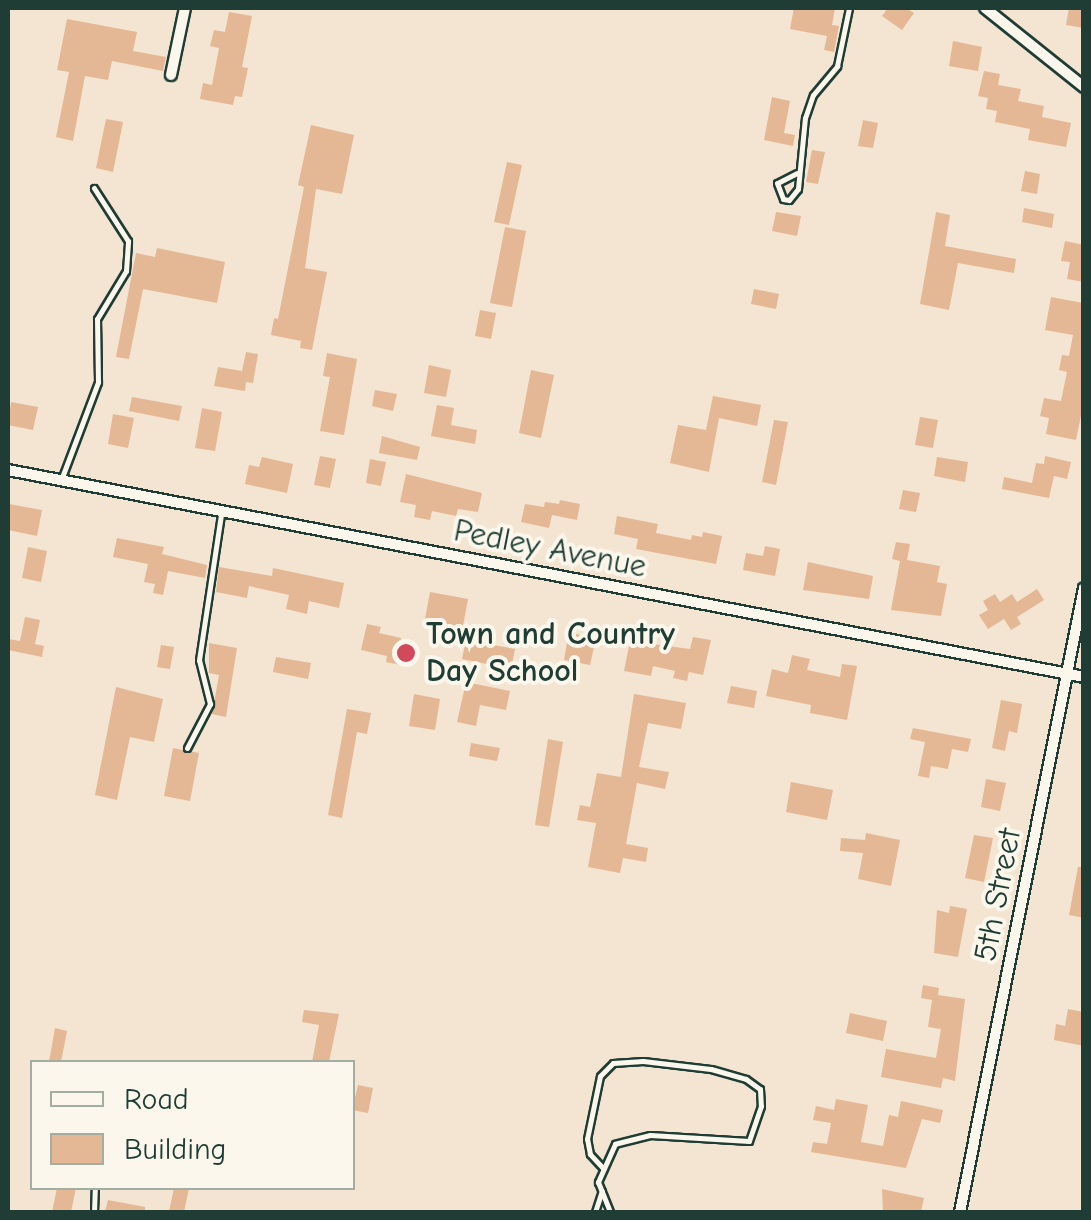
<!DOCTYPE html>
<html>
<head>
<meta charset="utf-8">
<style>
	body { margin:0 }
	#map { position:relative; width:1091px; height:1220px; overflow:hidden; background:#f4e4d2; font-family:"Comic Neue",sans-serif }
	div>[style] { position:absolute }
	.building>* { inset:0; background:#e4b894 }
	.roads { filter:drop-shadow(2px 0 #1f3d34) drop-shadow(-2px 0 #1f3d34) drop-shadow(0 2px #1f3d34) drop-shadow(0 -2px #1f3d34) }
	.lane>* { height:5px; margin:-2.5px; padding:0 2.5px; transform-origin:2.5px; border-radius:2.5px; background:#fbf7ec }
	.street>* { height:10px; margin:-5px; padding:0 5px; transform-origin:5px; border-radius:5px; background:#fbf7ec }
	.dots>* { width:28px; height:28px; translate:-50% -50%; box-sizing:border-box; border:5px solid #fbf7ec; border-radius:50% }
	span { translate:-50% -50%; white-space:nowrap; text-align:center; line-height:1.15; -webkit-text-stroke:8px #fbf7ec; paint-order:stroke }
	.street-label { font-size:32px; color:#1f3d34 }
	.poi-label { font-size:32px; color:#1f3d34; font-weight:700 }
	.left { translate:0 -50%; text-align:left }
	.frame { position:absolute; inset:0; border:10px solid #1f3d34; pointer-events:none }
	.legend { position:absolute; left:30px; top:1060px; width:325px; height:130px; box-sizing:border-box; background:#fbf7ec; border:2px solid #a3ada2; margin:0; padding:12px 18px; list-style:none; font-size:30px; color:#1f3d34 }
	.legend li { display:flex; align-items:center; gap:20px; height:50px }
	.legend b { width:50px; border:2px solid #a3ada2 }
</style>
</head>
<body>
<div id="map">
	<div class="building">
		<i style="clip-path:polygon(794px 8px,835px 8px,832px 25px,839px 26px,834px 52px,824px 50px,827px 36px,790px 29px)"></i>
		<i style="clip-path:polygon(888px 8px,906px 8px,914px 13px,902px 30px,882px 16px)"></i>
		<i style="clip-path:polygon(1069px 8px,1084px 8px,1084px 28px,1066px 25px)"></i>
		<i style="clip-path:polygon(229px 12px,252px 16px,242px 67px,248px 68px,242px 97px,235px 96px,233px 105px,200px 99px,203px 83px,212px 85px,219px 48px,210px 46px,214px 30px,225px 32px)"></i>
		<i style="clip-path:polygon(67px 19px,137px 32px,133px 51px,166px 57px,163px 71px,112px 61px,108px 80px,85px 76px,73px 141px,56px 137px,69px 72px,57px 70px)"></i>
		<i style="clip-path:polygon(953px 41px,982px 47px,978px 71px,949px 66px)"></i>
		<i style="clip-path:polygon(984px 71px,1000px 74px,998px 85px,1021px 89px,1018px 101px,1044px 106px,1042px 117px,1071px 123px,1066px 147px,1028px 140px,1030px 129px,995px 122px,997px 111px,986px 109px,988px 98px,978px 96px)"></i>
		<i style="clip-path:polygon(772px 97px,790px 101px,784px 133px,795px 135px,793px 146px,764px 140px)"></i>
		<i style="clip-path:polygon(106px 119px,123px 122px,113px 172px,96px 168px)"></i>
		<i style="clip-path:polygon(863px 120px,878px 123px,873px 148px,858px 146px)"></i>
		<i style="clip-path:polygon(311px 125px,354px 135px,342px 194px,316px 189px,305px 268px,327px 272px,312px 350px,300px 348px,301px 341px,271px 335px,274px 318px,278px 319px,304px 187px,298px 185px)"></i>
		<i style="clip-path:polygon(812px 150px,825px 152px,818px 184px,806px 182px)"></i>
		<i style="clip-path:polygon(507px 162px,522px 165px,509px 225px,494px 222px)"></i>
		<i style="clip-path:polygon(1025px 171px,1040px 174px,1037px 194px,1021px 191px)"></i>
		<i style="clip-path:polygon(1024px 208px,1054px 214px,1052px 228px,1022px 222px)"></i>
		<i style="clip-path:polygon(776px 212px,801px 216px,797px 236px,772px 231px)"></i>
		<i style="clip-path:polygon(936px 212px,950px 215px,945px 246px,1016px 259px,1014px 273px,958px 263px,949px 310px,920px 304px)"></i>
		<i style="clip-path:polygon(505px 227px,526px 231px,512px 307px,490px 303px)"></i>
		<i style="clip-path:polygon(1065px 241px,1084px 245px,1084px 282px,1067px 279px,1070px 262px,1061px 261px)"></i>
		<i style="clip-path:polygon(157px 248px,225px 262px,217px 303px,143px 289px,129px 359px,116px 357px,136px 253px,155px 257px)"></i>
		<i style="clip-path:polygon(754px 289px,779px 294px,776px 309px,751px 304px)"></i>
		<i style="clip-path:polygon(1051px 297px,1083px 303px,1083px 406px,1076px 440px,1046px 434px,1049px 418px,1040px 416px,1044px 398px,1061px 401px,1067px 372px,1059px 370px,1062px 355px,1069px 356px,1073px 335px,1045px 330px)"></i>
		<i style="clip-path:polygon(480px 310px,496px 313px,491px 339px,475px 336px)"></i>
		<i style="clip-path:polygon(246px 352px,258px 354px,253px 383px,246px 382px,245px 391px,214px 386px,218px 367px,242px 371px)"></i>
		<i style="clip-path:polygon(327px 353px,357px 359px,344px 435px,320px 431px,330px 377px,323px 376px)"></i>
		<i style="clip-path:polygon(429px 365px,451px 370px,446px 397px,424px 393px)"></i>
		<i style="clip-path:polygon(531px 370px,554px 375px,541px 438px,519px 433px)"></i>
		<i style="clip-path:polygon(375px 390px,397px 394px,393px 411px,372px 406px)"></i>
		<i style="clip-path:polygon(713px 396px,761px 405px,757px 426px,719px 418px,709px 472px,670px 463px,678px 425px,706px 430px)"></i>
		<i style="clip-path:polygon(132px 397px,182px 406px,179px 421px,129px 411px)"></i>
		<i style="clip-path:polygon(11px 402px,38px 407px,33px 430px,8px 425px)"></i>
		<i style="clip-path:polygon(437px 405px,454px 408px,451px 425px,477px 430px,475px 444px,431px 436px)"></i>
		<i style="clip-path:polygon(202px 408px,222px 412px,215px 451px,195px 448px)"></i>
		<i style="clip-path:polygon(113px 414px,134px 418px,128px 448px,108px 444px)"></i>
		<i style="clip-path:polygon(920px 417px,938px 420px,933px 448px,915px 445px)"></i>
		<i style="clip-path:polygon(774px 420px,788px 422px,776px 485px,762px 482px)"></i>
		<i style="clip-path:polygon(382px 436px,420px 447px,417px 460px,379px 453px)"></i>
		<i style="clip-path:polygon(320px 456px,336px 459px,330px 488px,314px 485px)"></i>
		<i style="clip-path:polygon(1045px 456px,1071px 462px,1067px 479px,1054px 476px,1049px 498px,1002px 489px,1004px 477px,1032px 483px,1036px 463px,1044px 464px)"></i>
		<i style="clip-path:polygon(262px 457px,293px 464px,287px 493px,245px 484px,249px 465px,259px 467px)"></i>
		<i style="clip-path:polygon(937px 457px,968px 462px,965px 482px,934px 476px)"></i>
		<i style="clip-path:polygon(370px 459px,386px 462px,381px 486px,366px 483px)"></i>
		<i style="clip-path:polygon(406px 474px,482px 493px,478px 512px,458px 509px,456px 516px,432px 511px,430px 520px,414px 517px,416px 505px,400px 502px)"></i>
		<i style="clip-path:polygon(903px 490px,920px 493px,916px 512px,899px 509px)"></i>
		<i style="clip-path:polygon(560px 500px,580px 504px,577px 520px,552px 515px,549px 528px,521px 522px,525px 504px,544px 507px,545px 502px,559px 504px)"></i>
		<i style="clip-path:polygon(9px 504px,42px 510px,37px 536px,8px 530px)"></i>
		<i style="clip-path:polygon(617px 516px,658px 524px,656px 533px,691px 540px,692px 535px,702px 537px,703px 532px,722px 536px,716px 564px,636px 549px,638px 539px,614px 534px)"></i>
		<i style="clip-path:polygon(117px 538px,164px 547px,162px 554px,207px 565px,205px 578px,168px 571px,163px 595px,153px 593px,155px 584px,144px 582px,148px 564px,113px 557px)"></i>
		<i style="clip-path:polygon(896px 542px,910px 544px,907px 560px,940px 566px,937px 582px,947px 584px,941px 616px,891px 610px,900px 561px,892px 559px)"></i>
		<i style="clip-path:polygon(765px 546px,780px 549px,775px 576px,743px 570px,746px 553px,763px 556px)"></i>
		<i style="clip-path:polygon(28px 547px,47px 551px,41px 582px,22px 578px)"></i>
		<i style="clip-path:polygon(808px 562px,873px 576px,869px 599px,803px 590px)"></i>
		<i style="clip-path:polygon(219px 567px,272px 576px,273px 568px,344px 583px,339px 608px,309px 601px,307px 614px,286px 609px,289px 595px,249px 586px,247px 598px,216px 592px)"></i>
		<i style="clip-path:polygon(1037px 589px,1044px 600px,1017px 617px,1021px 624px,1011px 630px,1004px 619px,988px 629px,979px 615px,988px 610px,983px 601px,995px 594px,1000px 602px,1012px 594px,1017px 602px)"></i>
		<i style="clip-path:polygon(430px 592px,468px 599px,462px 631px,424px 624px)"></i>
		<i style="clip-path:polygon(25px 617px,40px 620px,35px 644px,44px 646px,42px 657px,8px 650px,8px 639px,20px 641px)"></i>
		<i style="clip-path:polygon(367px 624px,381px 627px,379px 633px,401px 638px,400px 645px,405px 646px,401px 665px,386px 662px,387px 656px,361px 650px)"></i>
		<i style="clip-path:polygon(576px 634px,596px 638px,590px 665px,564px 660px,567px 642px,574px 644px)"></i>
		<i style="clip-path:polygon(693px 637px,711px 640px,703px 675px,689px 672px,687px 681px,673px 678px,675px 671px,653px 666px,651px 676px,624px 671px,630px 641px,690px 649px)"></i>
		<i style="clip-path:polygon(466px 640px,515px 649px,511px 669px,462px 659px)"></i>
		<i style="clip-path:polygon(209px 643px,237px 648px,226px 717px,212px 714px,219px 675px,209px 673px)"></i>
		<i style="clip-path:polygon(161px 645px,174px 647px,170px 669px,157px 667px)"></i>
		<i style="clip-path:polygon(792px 655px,810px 659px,807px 670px,840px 677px,842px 664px,857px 666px,847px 720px,810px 713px,811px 705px,766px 696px,772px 669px,788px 673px)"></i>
		<i style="clip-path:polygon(276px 657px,311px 663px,308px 679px,273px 672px)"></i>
		<i style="clip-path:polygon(466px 682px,510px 691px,506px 710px,480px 705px,476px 726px,457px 722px)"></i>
		<i style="clip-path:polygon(731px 686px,757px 691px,754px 708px,727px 703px)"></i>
		<i style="clip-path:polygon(116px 687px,163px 699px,154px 742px,130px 737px,117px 800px,95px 795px)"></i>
		<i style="clip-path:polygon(414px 694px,440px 699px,435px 730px,409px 726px)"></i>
		<i style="clip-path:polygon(634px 694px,686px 703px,681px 729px,648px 723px,639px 767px,669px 772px,665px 789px,637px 783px,626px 844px,648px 848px,646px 862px,623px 858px,620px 873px,588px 867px,596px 823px,577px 820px,580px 805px,590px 807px,597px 773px,621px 777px)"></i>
		<i style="clip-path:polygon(1001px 700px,1022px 704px,1017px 733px,1009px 731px,1005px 751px,992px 748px)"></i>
		<i style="clip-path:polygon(347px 709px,371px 713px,367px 734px,357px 732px,342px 818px,328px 815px)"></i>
		<i style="clip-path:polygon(913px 728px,971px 739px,968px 752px,952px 749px,948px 769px,931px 766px,929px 778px,918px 776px,925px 742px,910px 739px)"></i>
		<i style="clip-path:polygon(548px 739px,563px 742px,549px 827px,535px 825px)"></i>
		<i style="clip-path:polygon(471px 743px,500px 748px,497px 761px,469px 756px)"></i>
		<i style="clip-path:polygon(173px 748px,199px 753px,190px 801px,164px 796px)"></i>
		<i style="clip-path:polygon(986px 779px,1006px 783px,1000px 811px,981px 807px)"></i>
		<i style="clip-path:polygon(791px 782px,833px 790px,827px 820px,786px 812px)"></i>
		<i style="clip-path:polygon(866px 833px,900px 840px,891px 886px,858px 879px,863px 853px,840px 851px,841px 838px,865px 840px)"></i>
		<i style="clip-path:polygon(974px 835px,993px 838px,984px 882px,965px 878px)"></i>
		<i style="clip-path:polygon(1078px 867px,1084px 867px,1084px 918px,1069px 915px)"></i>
		<i style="clip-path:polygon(950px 906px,967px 909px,958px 957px,934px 953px,937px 910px,949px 913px)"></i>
		<i style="clip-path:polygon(923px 985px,939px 988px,938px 995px,965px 999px,955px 1081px,943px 1078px,941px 1088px,881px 1077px,886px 1049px,936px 1058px,941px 1029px,928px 1027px,932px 1000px,921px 998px)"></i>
		<i style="clip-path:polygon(1068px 1009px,1084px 1012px,1084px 1046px,1054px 1040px,1056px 1024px,1065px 1026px)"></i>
		<i style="clip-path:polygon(304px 1010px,339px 1014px,329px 1062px,312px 1062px,319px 1025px,302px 1022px)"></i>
		<i style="clip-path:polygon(850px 1013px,887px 1021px,883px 1041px,846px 1033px)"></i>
		<i style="clip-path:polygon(55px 1028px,67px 1031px,61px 1062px,49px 1062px)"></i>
		<i style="clip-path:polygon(358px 1085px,373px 1088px,368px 1113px,352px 1110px)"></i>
		<i style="clip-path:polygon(836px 1099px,868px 1105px,861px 1142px,883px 1146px,889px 1115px,898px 1117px,901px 1101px,943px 1110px,940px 1123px,922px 1119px,906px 1168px,811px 1152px,813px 1142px,827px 1144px,831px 1123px,813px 1120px,816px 1106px,834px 1110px)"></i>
		<i style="clip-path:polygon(57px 1188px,76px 1188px,71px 1212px,52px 1212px)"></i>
		<i style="clip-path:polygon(174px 1188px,189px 1188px,184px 1212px,169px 1212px)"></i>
		<i style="clip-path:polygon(882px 1189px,924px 1198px,921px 1212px,883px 1212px)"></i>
		<i style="clip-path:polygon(108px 1200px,145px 1207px,145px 1212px,105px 1212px)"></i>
	</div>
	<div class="roads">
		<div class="lane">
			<i style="left:797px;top:173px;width:22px;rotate:153deg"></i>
			<i style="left:777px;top:183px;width:17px;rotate:69deg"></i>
			<i style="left:783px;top:199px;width:6px;rotate:9deg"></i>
			<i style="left:789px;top:200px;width:14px;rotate:-51deg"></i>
			<i style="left:798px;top:189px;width:71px;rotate:-84.4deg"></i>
			<i style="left:805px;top:118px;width:24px;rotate:-71deg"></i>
			<i style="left:813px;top:95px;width:38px;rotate:-50deg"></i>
			<i style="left:837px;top:66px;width:59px;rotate:-78.3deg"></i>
			<i style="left:61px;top:480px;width:105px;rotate:-69.3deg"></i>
			<i style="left:98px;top:382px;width:63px;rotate:-90.9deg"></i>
			<i style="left:97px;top:319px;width:56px;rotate:-58.9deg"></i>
			<i style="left:126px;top:271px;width:30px;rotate:-86deg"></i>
			<i style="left:128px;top:241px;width:63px;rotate:-122.7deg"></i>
			<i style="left:187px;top:748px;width:50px;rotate:-62.4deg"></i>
			<i style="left:210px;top:704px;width:45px;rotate:-104deg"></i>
			<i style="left:199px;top:660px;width:148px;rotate:-81.4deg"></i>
			<i style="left:602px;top:1167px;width:18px;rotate:-133deg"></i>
			<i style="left:590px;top:1154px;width:15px;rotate:-101deg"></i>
			<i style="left:587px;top:1139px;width:64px;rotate:-78.3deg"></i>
			<i style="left:600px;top:1076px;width:18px;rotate:-45deg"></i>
			<i style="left:613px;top:1063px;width:30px;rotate:-4deg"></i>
			<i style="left:643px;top:1061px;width:68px;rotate:6.7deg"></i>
			<i style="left:711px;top:1069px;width:36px;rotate:16deg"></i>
			<i style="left:746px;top:1079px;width:17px;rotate:36deg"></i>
			<i style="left:760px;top:1089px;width:17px;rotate:87deg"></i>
			<i style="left:761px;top:1106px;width:37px;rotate:109deg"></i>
			<i style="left:749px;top:1141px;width:99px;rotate:-176.5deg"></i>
			<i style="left:650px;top:1135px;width:36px;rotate:166deg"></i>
			<i style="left:615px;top:1144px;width:42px;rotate:114.1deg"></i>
			<i style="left:598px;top:1182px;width:32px;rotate:68deg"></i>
			<i style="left:94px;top:1212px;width:24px;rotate:-88deg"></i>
			<i style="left:595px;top:1212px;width:22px;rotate:-72deg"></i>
		</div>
		<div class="street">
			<i style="left:985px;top:8px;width:127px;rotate:38.6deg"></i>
			<i style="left:171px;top:75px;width:68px;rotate:-78.2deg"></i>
			<i style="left:8px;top:470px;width:1096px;rotate:10.89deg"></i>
			<i style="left:960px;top:1212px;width:636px;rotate:-78.76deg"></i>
		</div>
	</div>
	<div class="dots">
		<i style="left:406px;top:653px;background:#d1495b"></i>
	</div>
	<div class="street-label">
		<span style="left:550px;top:549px;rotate:11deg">Pedley Avenue</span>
		<span style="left:998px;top:895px;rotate:-79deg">5th Street</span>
	</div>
	<div class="poi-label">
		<span class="left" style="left:426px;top:653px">Town and Country<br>Day School</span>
	</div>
	<div class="frame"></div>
	<ul class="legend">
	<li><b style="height:12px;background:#fbf7ec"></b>Road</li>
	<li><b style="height:28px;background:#e4b894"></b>Building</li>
	</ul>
</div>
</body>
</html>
